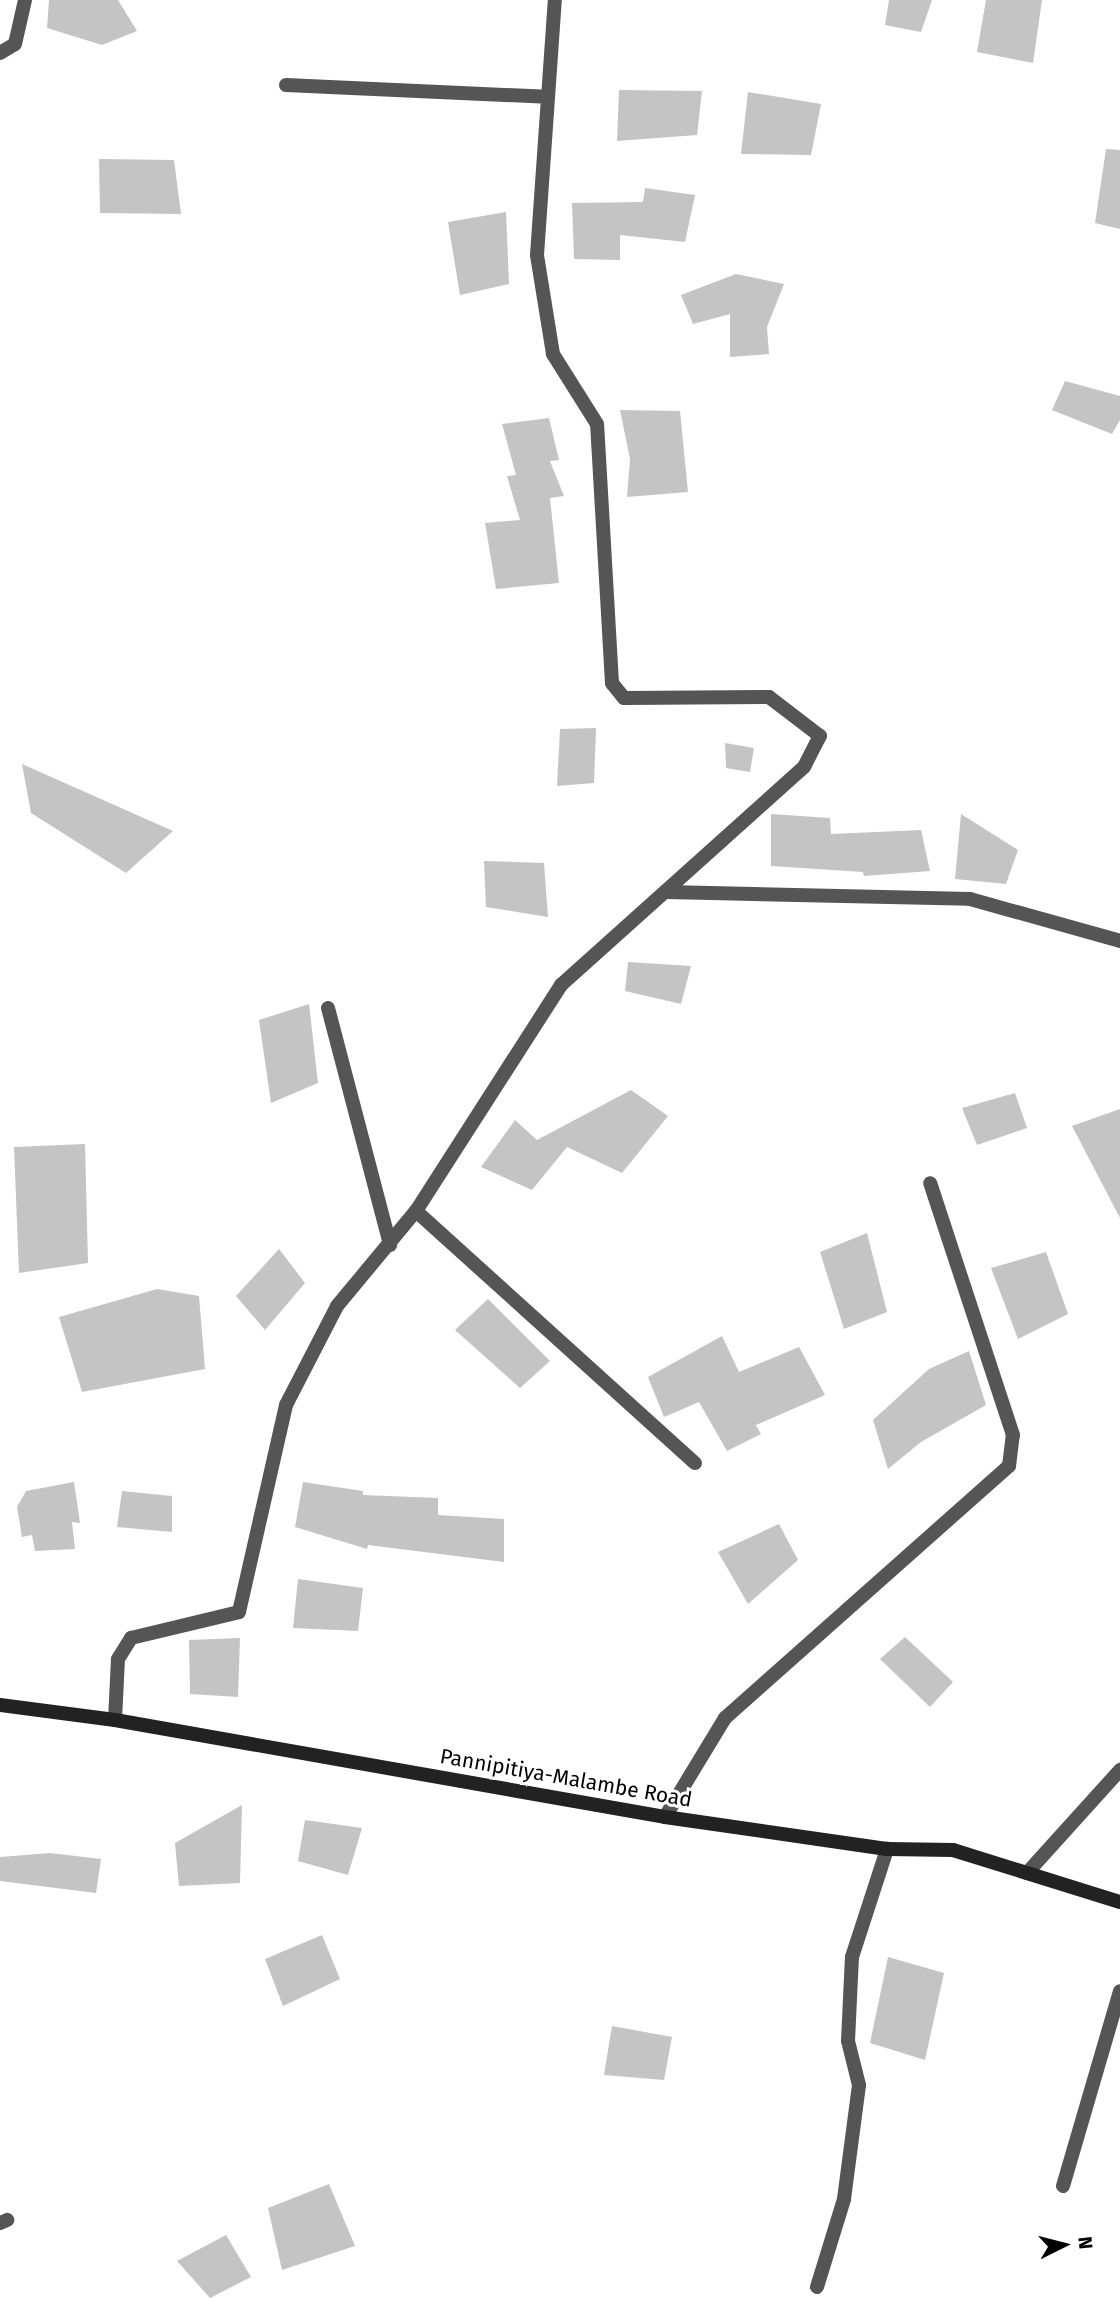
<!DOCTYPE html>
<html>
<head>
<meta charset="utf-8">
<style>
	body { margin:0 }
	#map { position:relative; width:1120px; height:2301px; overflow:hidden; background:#fff; font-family:"Fira Sans",sans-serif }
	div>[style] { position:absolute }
	.building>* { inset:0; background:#c4c4c4 }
	.street>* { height:14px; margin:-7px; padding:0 7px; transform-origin:7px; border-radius:7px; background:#555 }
	.secondary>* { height:14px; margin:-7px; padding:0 7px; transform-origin:7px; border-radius:7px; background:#222 }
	span { translate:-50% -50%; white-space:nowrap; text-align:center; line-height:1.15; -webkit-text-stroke:6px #fff; paint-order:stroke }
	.street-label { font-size:21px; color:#000 }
	.north { position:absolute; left:1029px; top:2210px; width:70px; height:70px; -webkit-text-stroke:5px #fff; paint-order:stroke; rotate:84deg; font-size:19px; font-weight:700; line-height:28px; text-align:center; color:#000 }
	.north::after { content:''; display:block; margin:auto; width:24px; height:32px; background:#000; clip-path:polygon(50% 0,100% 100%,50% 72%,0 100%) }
</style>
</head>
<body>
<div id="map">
	<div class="building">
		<i style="clip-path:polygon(49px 0,118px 0,137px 31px,102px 45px,47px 28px)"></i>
		<i style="clip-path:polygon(889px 0,932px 0,921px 32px,885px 25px)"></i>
		<i style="clip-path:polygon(986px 0,1042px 0,1033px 63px,977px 52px)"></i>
		<i style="clip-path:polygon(619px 90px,702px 91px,697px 135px,617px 141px)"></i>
		<i style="clip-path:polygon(748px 92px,821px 104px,811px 155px,741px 154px)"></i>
		<i style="clip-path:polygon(1106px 149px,1120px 150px,1120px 229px,1095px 223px)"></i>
		<i style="clip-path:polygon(99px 159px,174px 160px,181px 214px,100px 213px)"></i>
		<i style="clip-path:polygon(645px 188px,695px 195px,685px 242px,620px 235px,620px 260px,574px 259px,572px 203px,643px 202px)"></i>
		<i style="clip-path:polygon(506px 212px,509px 284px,460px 295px,448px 222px)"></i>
		<i style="clip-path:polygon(736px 274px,784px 284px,767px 327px,769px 354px,730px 357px,730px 314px,693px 324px,681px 295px)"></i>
		<i style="clip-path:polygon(1065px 381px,1120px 396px,1120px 420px,1112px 434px,1052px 410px)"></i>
		<i style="clip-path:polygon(620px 410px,680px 411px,688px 492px,627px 497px,630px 459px)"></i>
		<i style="clip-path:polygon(549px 418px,559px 460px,550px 461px,564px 496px,550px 498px,559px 583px,496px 589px,485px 523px,520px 520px,507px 476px,516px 475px,502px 424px)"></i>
		<i style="clip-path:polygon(596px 728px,594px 783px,557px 786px,560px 729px)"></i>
		<i style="clip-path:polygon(725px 743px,754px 748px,750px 772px,726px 768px)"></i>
		<i style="clip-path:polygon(22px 764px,173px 831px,126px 873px,31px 813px)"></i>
		<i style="clip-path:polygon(771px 814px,830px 818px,831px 834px,921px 830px,930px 871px,864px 876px,863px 872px,771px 866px)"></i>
		<i style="clip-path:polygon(961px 814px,1018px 850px,1006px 884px,955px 879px)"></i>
		<i style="clip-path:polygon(484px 861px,544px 863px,548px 917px,486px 907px)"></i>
		<i style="clip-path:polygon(628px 962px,691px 966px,681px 1004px,625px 991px)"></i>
		<i style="clip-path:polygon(309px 1004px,318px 1083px,271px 1103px,259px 1020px)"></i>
		<i style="clip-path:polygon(631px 1090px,668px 1116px,622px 1173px,567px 1147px,532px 1190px,481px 1167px,515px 1120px,537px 1140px)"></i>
		<i style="clip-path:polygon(1015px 1093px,1027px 1128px,977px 1145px,962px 1108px)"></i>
		<i style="clip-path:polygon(1120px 1109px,1120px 1218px,1072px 1126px)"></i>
		<i style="clip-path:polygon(85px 1144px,88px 1263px,19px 1273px,14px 1147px)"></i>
		<i style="clip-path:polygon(867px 1233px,887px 1312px,844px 1329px,820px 1252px)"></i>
		<i style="clip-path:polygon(279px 1249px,305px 1283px,265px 1330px,236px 1296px)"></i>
		<i style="clip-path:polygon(1046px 1252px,1068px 1314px,1018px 1339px,991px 1268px)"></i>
		<i style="clip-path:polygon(157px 1289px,199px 1296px,205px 1369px,82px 1392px,59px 1317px)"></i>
		<i style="clip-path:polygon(488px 1299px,550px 1361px,520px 1388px,455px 1330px)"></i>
		<i style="clip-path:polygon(722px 1336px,739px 1372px,799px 1347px,825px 1395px,756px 1425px,761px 1434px,727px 1451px,699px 1402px,664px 1417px,648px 1377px)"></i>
		<i style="clip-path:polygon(969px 1351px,986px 1405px,921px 1442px,888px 1469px,873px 1420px,929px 1369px)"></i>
		<i style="clip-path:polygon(74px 1482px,80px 1523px,72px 1522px,75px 1549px,35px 1551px,32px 1535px,22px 1537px,17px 1507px,26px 1491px)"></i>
		<i style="clip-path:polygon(303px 1482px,363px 1491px,363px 1495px,438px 1498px,438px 1515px,504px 1519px,504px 1562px,368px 1545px,367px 1549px,295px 1527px)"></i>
		<i style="clip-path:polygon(122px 1491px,172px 1496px,172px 1532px,117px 1527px)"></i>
		<i style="clip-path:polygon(779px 1524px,798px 1560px,748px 1604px,718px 1552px)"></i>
		<i style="clip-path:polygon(298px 1579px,363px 1588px,358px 1631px,293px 1628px)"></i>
		<i style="clip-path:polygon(905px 1637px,953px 1682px,930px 1707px,880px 1659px)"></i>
		<i style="clip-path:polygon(240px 1638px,238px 1697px,190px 1694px,189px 1640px)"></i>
		<i style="clip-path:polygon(242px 1805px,240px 1883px,179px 1886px,175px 1843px)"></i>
		<i style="clip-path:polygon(305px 1820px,362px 1828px,348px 1875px,298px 1861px)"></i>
		<i style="clip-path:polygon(50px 1853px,101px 1859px,96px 1893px,0 1881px,0 1857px)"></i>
		<i style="clip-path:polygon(322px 1935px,340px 1979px,283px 2006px,265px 1959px)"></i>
		<i style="clip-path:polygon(888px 1957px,944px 1973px,925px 2060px,870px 2043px)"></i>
		<i style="clip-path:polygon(612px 2026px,672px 2037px,664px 2080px,604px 2075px)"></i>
		<i style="clip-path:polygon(329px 2184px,355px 2246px,282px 2270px,268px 2208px)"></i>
		<i style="clip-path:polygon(226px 2235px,251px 2277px,210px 2298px,177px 2261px)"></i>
	</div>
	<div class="street">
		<i style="left:0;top:53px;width:17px;rotate:-31deg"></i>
		<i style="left:15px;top:44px;width:45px;rotate:-77.2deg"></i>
		<i style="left:286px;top:85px;width:261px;rotate:2.6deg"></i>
		<i style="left:667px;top:892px;width:303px;rotate:1.3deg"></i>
		<i style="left:970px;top:899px;width:156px;rotate:15.6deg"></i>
		<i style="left:328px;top:1008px;width:245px;rotate:75.3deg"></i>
		<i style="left:416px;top:1211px;width:376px;rotate:42.1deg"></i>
		<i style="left:115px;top:1720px;width:61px;rotate:-87.2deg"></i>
		<i style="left:118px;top:1659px;width:25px;rotate:-58deg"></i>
		<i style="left:131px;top:1638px;width:111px;rotate:-13.5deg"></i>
		<i style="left:239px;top:1612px;width:212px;rotate:-77.2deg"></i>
		<i style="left:286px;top:1405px;width:111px;rotate:-62.7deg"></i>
		<i style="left:337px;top:1306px;width:124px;rotate:-50.3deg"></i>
		<i style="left:416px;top:1211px;width:269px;rotate:-57.3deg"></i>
		<i style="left:561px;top:985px;width:326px;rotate:-41.9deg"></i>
		<i style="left:804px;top:767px;width:35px;rotate:-63deg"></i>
		<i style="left:820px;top:736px;width:64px;rotate:-142.6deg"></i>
		<i style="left:769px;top:697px;width:145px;rotate:179.6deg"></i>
		<i style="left:624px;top:698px;width:19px;rotate:-129deg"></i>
		<i style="left:612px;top:683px;width:259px;rotate:-93.3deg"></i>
		<i style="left:597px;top:424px;width:83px;rotate:-122.2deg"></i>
		<i style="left:553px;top:354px;width:100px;rotate:-99.2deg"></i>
		<i style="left:537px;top:255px;width:256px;rotate:-86deg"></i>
		<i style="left:665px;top:1817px;width:116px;rotate:-58.8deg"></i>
		<i style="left:725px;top:1718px;width:380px;rotate:-41.6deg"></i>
		<i style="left:1009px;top:1466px;width:31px;rotate:-83deg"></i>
		<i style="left:1013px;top:1435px;width:265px;rotate:-108.2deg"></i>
		<i style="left:1027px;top:1873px;width:139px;rotate:-47.9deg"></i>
		<i style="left:1063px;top:2186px;width:203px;rotate:-73.7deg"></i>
		<i style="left:0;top:2223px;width:8px;rotate:-23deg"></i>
		<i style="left:817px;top:2287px;width:92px;rotate:-72.9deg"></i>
		<i style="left:844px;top:2199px;width:115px;rotate:-82.5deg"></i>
		<i style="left:859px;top:2085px;width:45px;rotate:-104deg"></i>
		<i style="left:848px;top:2041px;width:84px;rotate:-87.3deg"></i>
		<i style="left:852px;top:1957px;width:114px;rotate:-72deg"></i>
	</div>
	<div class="secondary">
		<i style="left:0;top:1705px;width:116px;rotate:7.4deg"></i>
		<i style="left:115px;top:1720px;width:558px;rotate:10deg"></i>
		<i style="left:665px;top:1817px;width:224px;rotate:8.2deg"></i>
		<i style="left:887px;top:1849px;width:66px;rotate:0.9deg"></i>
		<i style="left:953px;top:1850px;width:175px;rotate:17.3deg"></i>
	</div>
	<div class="street-label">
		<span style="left:566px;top:1778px;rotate:10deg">Pannipitiya-Malambe Road</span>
	</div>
	<div class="north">N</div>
</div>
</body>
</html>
